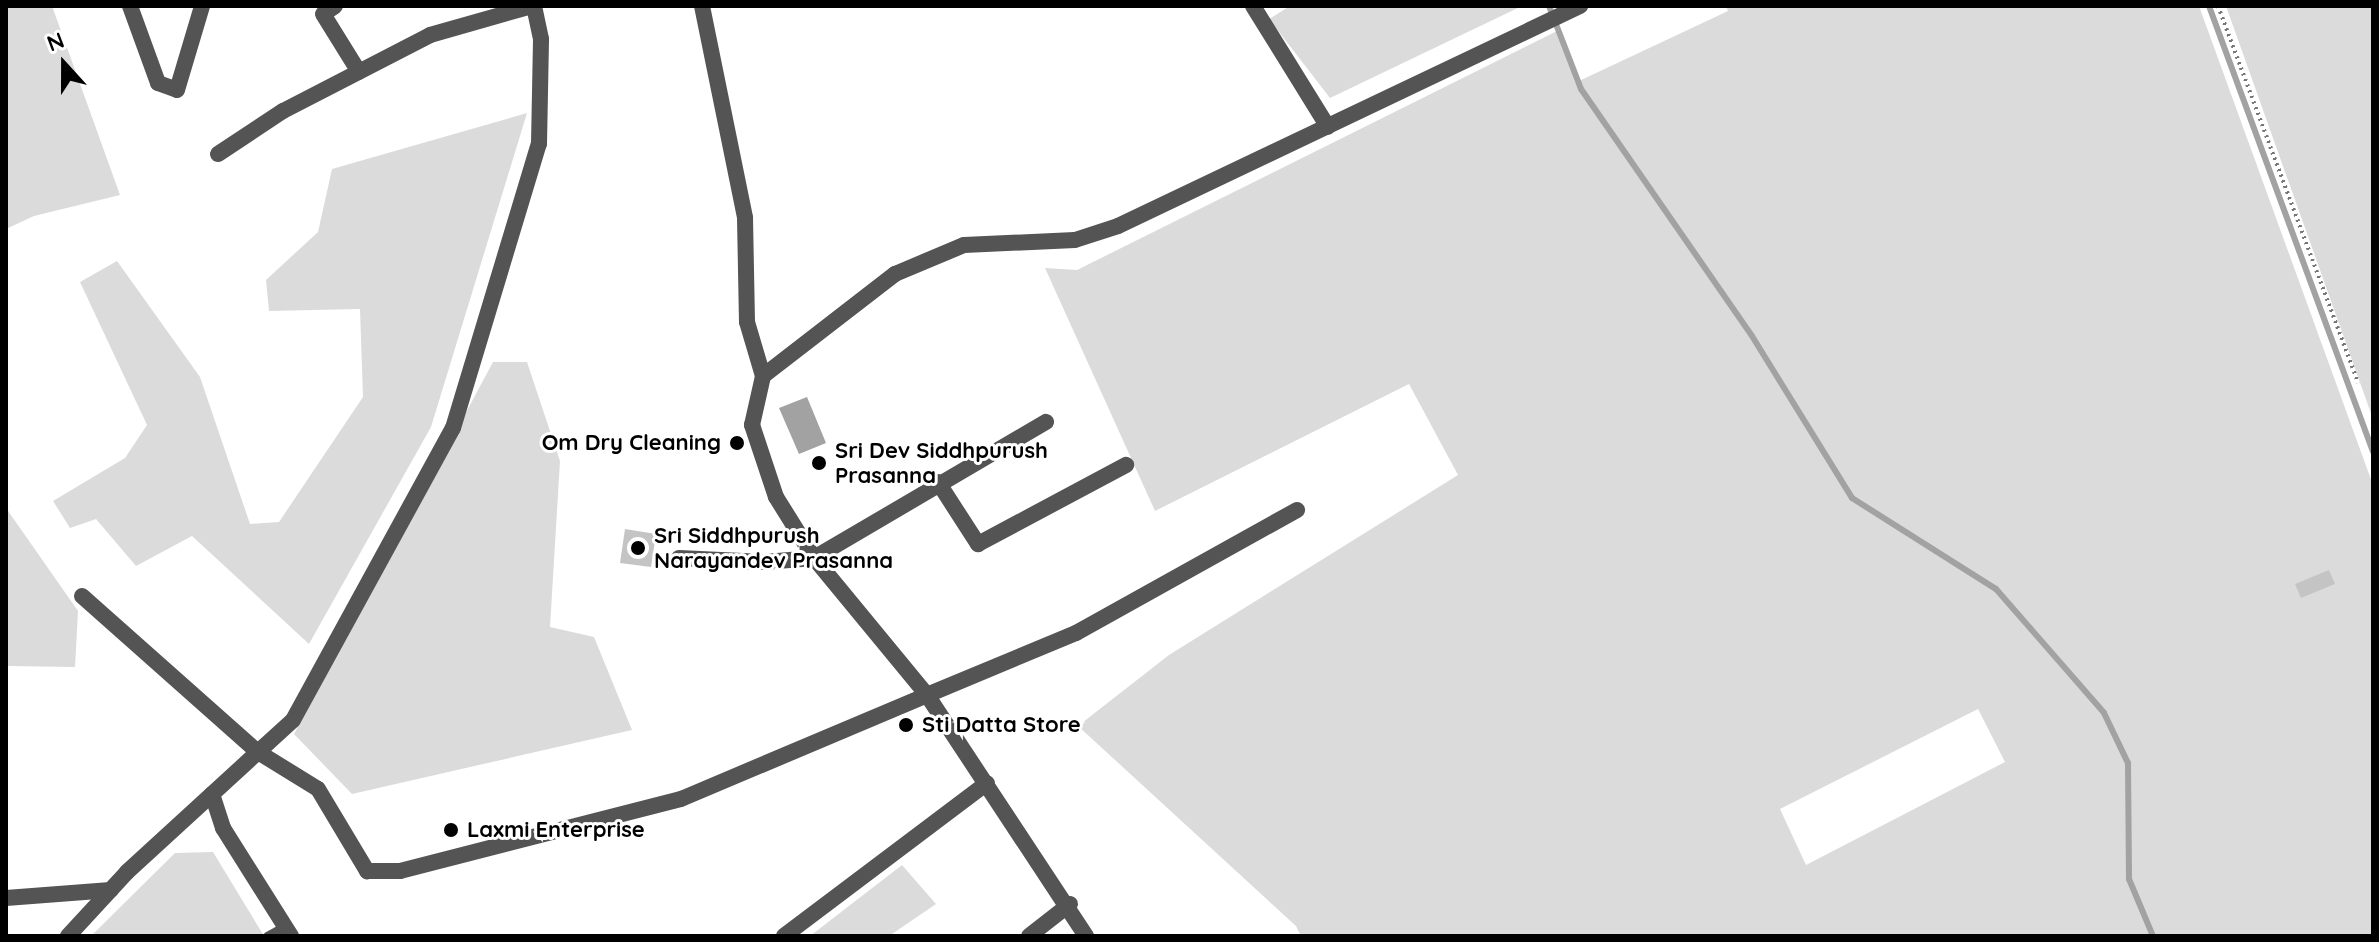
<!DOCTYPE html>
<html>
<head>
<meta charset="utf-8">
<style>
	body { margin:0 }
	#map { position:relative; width:2379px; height:942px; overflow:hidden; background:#fff; font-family:Quicksand,sans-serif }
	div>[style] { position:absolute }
	.green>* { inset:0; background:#dbdbdb }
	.water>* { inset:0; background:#a2a2a2 }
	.stream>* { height:6px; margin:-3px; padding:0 3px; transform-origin:3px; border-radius:3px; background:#a2a2a2 }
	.building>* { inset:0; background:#c4c4c4 }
	.path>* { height:4px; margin-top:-2px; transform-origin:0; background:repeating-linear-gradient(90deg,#767676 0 2px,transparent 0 6px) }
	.service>* { height:9px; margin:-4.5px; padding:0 4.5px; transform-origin:4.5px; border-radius:4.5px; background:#545454 }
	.minor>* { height:16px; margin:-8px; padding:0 8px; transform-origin:8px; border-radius:8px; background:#545454 }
	.tertiary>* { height:16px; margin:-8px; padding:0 8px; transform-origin:8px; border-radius:8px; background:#545454 }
	.dots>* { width:22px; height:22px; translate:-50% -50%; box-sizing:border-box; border:4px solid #fff; border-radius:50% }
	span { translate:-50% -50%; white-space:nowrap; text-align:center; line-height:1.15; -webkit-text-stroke:6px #fff; paint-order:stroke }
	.poi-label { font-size:22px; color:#000; font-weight:700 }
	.right { translate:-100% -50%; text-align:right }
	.left { translate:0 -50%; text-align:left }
	.frame { position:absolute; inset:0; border:8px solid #000; pointer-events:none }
	.north { position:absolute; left:24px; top:24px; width:80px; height:80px; -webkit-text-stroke:6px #fff; paint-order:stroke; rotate:339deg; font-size:22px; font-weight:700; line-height:32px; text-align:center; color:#000 }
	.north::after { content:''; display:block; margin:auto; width:28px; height:36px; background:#000; clip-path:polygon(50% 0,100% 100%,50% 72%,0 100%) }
</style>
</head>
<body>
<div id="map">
	<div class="green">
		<i style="clip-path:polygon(6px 6px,52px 6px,120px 195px,34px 216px,6px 229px)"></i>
		<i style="clip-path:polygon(1290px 6px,1522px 6px,1330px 98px,1269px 19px)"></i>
		<i style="clip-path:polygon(evenodd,1726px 6px,2199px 6px,2373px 485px,2373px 936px,1301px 936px,1296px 926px,1078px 726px,1169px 655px,1458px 475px,1409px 384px,1155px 511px,1045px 268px,1077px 270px,1557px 31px,1579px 81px,1728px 11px,1726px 6px,1978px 709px,2005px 762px,1806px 865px,1780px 809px,1978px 709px)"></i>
		<i style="clip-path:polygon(2226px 6px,2373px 6px,2373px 419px)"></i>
		<i style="clip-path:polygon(527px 113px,431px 427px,309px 644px,192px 536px,136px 566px,96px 519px,70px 528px,53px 501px,125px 458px,147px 425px,80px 282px,117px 261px,200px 377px,250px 524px,279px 522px,363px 397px,360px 309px,269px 311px,266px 280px,318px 232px,332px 169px)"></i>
		<i style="clip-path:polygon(493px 362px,527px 362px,560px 461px,550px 627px,594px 637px,632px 730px,352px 794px,294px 734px)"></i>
		<i style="clip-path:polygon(6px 508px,78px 611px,75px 667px,6px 666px)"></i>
		<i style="clip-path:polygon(213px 852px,264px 936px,91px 936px,175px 853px)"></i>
		<i style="clip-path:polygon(902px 865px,936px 904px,889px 936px,810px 936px)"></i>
	</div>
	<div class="water">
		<i style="clip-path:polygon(807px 397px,826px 443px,799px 454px,779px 408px)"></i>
	</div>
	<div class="stream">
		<i style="left:1549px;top:6px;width:89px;rotate:68.9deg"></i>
		<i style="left:1581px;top:89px;width:300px;rotate:55.3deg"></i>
		<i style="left:1752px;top:336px;width:190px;rotate:58.3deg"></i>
		<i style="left:1852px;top:498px;width:170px;rotate:32.3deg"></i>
		<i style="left:1996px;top:589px;width:164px;rotate:48.9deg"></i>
		<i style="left:2104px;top:713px;width:55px;rotate:64.4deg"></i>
		<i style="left:2128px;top:763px;width:116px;rotate:89.5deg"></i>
		<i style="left:2129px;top:879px;width:62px;rotate:67.2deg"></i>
		<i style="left:2209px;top:6px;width:475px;rotate:69.8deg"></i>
	</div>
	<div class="building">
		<i style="clip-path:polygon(625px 529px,656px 534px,651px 567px,620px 563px)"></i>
		<i style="clip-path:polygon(2329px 570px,2335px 584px,2301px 598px,2295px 584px)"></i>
	</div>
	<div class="path">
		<i style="left:2218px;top:6px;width:402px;rotate:69.6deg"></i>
	</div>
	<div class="service">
		<i style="left:267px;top:936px;width:21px;rotate:-29deg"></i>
	</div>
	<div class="minor">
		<i style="left:130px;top:6px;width:82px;rotate:70deg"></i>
		<i style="left:158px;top:83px;width:20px;rotate:20deg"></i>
		<i style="left:177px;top:90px;width:88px;rotate:-73.4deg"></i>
		<i style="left:335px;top:6px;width:14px;rotate:146deg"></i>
		<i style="left:323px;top:14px;width:68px;rotate:58.2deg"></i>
		<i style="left:702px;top:6px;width:216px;rotate:78.5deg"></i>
		<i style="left:745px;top:218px;width:104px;rotate:88.9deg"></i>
		<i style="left:747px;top:322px;width:56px;rotate:73.5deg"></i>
		<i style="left:1253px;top:6px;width:142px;rotate:58.2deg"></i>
		<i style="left:218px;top:154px;width:78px;rotate:-33.5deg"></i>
		<i style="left:283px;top:111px;width:165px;rotate:-27.3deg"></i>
		<i style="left:430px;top:35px;width:106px;rotate:-15.9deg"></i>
		<i style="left:938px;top:482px;width:74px;rotate:57.2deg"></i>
		<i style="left:978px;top:544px;width:168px;rotate:-28.1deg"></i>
		<i style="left:679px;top:558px;width:86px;rotate:2.7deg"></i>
		<i style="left:765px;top:562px;width:49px;rotate:-4.7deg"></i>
		<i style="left:814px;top:558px;width:269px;rotate:-30.4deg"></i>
		<i style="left:82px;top:596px;width:235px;rotate:41.6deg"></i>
		<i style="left:258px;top:752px;width:47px;rotate:-42.4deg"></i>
		<i style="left:293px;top:720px;width:333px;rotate:-61.3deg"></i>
		<i style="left:453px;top:428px;width:297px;rotate:-73.2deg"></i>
		<i style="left:539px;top:144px;width:105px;rotate:-88.9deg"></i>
		<i style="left:541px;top:39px;width:34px;rotate:-102deg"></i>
		<i style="left:927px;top:695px;width:161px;rotate:-22.6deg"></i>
		<i style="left:1076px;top:633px;width:253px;rotate:-29.1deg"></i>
		<i style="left:212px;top:794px;width:36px;rotate:72deg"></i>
		<i style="left:223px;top:828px;width:128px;rotate:57.8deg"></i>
		<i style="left:6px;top:898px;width:105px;rotate:-4.4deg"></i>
		<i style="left:784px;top:936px;width:254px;rotate:-37deg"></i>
		<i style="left:1029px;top:936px;width:52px;rotate:-38deg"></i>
	</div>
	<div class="tertiary">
		<i style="left:68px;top:936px;width:87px;rotate:-47.3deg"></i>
		<i style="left:127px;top:872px;width:178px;rotate:-42.5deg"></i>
		<i style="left:258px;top:752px;width:70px;rotate:31.7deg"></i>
		<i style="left:318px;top:789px;width:96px;rotate:59.1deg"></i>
		<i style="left:367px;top:871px;width:33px"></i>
		<i style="left:400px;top:871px;width:290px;rotate:-14.4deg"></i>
		<i style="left:681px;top:799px;width:267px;rotate:-22.9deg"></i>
		<i style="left:1086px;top:936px;width:289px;rotate:-123.4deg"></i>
		<i style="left:927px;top:695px;width:178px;rotate:-129.5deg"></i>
		<i style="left:814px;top:558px;width:72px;rotate:-121.9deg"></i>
		<i style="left:776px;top:497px;width:76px;rotate:-108.4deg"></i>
		<i style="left:752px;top:425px;width:50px;rotate:-77.3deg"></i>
		<i style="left:763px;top:376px;width:167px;rotate:-37.7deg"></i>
		<i style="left:895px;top:274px;width:75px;rotate:-22.8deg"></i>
		<i style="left:964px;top:245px;width:111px;rotate:-2.6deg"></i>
		<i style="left:1075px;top:240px;width:45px;rotate:-18deg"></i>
		<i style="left:1118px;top:226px;width:512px;rotate:-25.46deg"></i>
	</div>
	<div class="dots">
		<i style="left:737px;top:443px;background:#000"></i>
		<i style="left:819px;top:463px;background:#000"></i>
		<i style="left:638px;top:548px;background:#000"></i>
		<i style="left:906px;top:725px;background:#000"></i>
		<i style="left:451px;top:830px;background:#000"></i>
	</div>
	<div class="poi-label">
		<span class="right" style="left:721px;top:443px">Om Dry Cleaning</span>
		<span class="left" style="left:835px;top:463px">Sri Dev Siddhpurush<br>Prasanna</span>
		<span class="left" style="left:654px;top:548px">Sri Siddhpurush<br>Narayandev Prasanna</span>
		<span class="left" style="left:922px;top:725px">Sti Datta Store</span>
		<span class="left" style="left:467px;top:830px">Laxmi Enterprise</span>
	</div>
	<div class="frame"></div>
	<div class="north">N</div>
</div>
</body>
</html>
